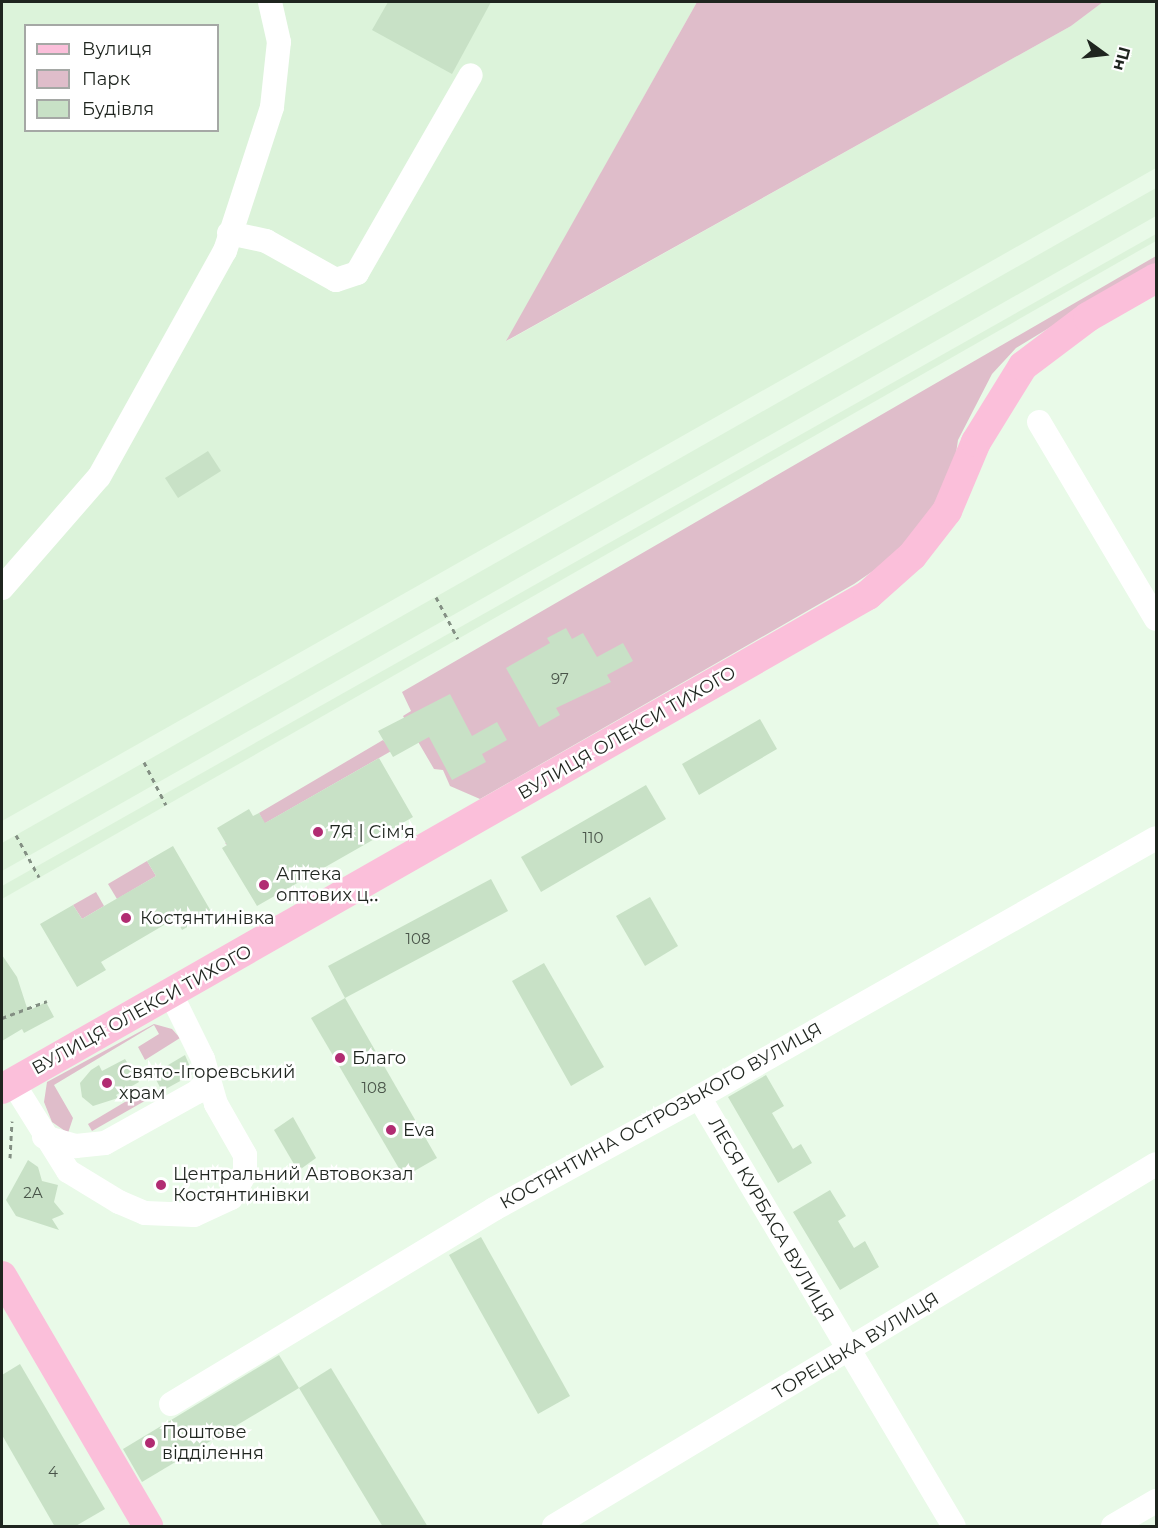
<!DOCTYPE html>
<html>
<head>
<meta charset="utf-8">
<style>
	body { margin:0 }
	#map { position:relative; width:1158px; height:1528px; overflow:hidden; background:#e9fae8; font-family:Montserrat,sans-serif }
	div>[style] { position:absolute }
	.built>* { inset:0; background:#dcf3da }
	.green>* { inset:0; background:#dfbdca }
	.building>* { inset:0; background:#c8e1c6 }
	.path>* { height:3px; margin-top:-1.5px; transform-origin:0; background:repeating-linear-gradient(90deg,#838f83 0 4.5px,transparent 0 9px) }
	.minor>* { height:24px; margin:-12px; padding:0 12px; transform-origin:12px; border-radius:12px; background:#fff }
	.major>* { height:30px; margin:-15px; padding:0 15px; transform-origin:15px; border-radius:15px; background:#fbbfda }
	.dots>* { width:16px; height:16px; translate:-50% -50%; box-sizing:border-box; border:3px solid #fff; border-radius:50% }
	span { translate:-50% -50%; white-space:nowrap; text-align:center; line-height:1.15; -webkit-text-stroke:5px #fff; paint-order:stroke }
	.number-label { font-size:15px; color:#495449 }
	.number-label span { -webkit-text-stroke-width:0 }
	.street-label { font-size:18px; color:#1f251f }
	.poi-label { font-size:18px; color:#1f251f }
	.left { translate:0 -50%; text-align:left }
	.frame { position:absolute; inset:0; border:3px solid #1f251f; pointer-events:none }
	.legend { position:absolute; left:24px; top:24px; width:195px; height:108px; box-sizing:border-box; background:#fff; border:2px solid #a5a8a5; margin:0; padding:8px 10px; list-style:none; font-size:18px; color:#1f251f }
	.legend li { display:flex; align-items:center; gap:12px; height:30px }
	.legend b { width:30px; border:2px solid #a5a8a5 }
	.north { position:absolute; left:1074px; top:24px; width:60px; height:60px; -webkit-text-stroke:4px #fff; paint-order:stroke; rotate:105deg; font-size:16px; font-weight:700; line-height:24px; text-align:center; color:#1f251f }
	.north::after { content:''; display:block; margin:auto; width:21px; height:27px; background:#1f251f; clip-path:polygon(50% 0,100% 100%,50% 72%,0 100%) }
</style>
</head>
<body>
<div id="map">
	<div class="built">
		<i style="clip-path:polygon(evenodd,2px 2px,697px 2px,507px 341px,1071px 26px,1103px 2px,1156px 2px,1156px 168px,2px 821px,2px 2px,26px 26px,218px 26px,218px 130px,26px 130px,26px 26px)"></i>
		<i style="clip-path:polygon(1156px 188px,1156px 216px,2px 871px,2px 843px)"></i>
		<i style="clip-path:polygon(1156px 234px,1156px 241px,2px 899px,2px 886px)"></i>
	</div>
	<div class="green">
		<i style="clip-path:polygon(697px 2px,1103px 2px,1071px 26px,506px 341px)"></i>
		<i style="clip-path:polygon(1156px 256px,1156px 263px,1016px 348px,992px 374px,958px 440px,955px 460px,939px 501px,892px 558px,854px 584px,480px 799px,450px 786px,443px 770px,434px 769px,403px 716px,411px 711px,402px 692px)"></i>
		<i style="clip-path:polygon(383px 740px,393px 750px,227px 845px,225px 843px,263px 821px,259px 813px)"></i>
		<i style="clip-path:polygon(147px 861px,156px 876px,117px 899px,108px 884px)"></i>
		<i style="clip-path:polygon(96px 892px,104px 906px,82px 919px,73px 905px)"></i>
		<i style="clip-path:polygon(154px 1024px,172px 1029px,180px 1038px,145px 1060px,138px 1047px,159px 1034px,154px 1025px,54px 1085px,73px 1118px,68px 1133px,52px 1122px,44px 1102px,47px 1082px)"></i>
		<i style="clip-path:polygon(145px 1090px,150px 1098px,92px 1131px,88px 1124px)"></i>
	</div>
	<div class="building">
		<i style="clip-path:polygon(388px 2px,491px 2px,452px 74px,372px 30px)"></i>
		<i style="clip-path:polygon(208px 451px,221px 471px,178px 498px,165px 478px)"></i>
		<i style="clip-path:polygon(566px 628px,572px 639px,583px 633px,597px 657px,623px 643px,633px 661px,607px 675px,611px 682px,556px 708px,560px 715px,539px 727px,506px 668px,550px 643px,547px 638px)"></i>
		<i style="clip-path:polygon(450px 694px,472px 736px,497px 722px,507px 740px,482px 754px,486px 762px,452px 780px,429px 737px,393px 757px,378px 731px)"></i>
		<i style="clip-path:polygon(760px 719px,777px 749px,699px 795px,682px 764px)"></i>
		<i style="clip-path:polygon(379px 758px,413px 817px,257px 906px,222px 848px,227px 845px,217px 828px,249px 809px,253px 816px,259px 813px,265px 823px)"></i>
		<i style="clip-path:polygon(646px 785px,666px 819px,541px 892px,521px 857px)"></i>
		<i style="clip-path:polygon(173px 846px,212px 913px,182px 930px,176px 918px,101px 962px,106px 970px,77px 987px,40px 924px,73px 905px,82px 919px,104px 906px,156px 876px,147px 861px)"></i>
		<i style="clip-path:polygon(491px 879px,508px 911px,345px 998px,328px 966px)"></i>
		<i style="clip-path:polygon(650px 897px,678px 946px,645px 966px,616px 916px)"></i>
		<i style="clip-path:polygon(2px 955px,17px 977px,28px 1011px,46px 1002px,54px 1017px,24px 1033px,22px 1029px,2px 1041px)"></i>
		<i style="clip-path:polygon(544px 963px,604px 1067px,571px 1086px,512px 981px)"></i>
		<i style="clip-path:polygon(345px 998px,437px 1158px,404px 1177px,311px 1018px)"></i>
		<i style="clip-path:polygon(185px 1055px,193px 1074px,162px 1091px,153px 1074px)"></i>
		<i style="clip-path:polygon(125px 1059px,139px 1082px,116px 1095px,118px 1098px,93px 1106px,82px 1097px,80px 1083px,91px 1070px,99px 1065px,102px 1071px)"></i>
		<i style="clip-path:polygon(766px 1075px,784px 1106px,772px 1113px,793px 1149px,801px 1144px,812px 1163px,778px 1183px,728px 1097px)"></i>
		<i style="clip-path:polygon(293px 1117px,316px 1158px,298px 1171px,274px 1130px)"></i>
		<i style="clip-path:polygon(28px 1160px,38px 1167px,42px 1181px,58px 1185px,54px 1202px,64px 1214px,52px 1219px,59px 1230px,16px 1216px,6px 1200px)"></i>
		<i style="clip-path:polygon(830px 1190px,846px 1216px,838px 1221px,854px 1248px,865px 1241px,879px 1267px,840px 1290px,793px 1212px)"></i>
		<i style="clip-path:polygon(481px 1237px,570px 1396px,538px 1414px,449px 1255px)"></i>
		<i style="clip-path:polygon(279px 1355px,299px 1388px,142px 1482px,123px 1449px)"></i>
		<i style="clip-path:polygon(20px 1364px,105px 1509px,74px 1527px,55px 1527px,2px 1435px,2px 1375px)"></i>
		<i style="clip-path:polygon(331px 1368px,428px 1527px,383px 1527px,299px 1388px)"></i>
	</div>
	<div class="path">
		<i style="left:436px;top:597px;width:47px;rotate:62.4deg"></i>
		<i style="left:144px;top:762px;width:48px;rotate:62.9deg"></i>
		<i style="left:16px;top:835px;width:48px;rotate:61.3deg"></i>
		<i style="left:2px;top:1018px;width:48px;rotate:-20.7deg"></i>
		<i style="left:10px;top:1158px;width:37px;rotate:-87deg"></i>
	</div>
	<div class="minor">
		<i style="left:229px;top:233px;width:38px;rotate:12deg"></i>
		<i style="left:266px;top:241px;width:80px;rotate:29.1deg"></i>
		<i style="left:336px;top:280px;width:22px;rotate:-18deg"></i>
		<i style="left:357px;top:273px;width:228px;rotate:-60.1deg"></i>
		<i style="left:1039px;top:422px;width:229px;rotate:59.3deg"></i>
		<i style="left:2px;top:588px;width:147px;rotate:-48.9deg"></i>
		<i style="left:99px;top:477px;width:259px;rotate:-60.9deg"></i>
		<i style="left:225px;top:251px;width:151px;rotate:-71.9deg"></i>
		<i style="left:272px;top:107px;width:65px;rotate:-83.9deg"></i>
		<i style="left:279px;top:42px;width:41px;rotate:-102.7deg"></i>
		<i style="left:13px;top:1083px;width:104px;rotate:58deg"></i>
		<i style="left:68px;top:1171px;width:60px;rotate:31.3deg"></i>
		<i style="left:119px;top:1202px;width:28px;rotate:23deg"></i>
		<i style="left:145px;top:1213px;width:49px;rotate:2.3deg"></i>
		<i style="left:194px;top:1215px;width:41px;rotate:-24.7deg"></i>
		<i style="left:231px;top:1198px;width:28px;rotate:-60deg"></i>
		<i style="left:245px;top:1174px;width:19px;rotate:-90deg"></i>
		<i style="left:245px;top:1155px;width:59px;rotate:-119.6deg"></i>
		<i style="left:216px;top:1104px;width:47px;rotate:-106.1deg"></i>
		<i style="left:203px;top:1059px;width:72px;rotate:-116.2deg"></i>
		<i style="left:699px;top:1097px;width:499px;rotate:59.3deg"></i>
		<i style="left:44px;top:1137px;width:33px;rotate:16deg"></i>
		<i style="left:76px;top:1146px;width:29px;rotate:-6deg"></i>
		<i style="left:105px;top:1143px;width:105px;rotate:-29deg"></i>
		<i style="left:197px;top:1092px;width:18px;rotate:-49deg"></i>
		<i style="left:171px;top:1404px;width:377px;rotate:-31.1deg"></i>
		<i style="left:494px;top:1209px;width:234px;rotate:-28.6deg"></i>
		<i style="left:699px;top:1097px;width:525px;rotate:-29.54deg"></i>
		<i style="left:554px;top:1526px;width:702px;rotate:-31.02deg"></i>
		<i style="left:1113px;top:1526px;width:50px;rotate:-30.2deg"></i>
	</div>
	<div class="major">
		<i style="left:2px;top:1089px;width:997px;rotate:-29.7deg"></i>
		<i style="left:868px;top:595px;width:59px;rotate:-41.6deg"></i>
		<i style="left:912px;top:556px;width:57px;rotate:-52.1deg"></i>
		<i style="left:947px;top:511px;width:75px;rotate:-67.2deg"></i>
		<i style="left:976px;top:442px;width:89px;rotate:-58.3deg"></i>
		<i style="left:1023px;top:366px;width:81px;rotate:-37deg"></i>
		<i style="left:1088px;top:317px;width:78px;rotate:-29.8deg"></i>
		<i style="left:2px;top:1276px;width:290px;rotate:59.7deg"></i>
	</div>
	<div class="dots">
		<i style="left:318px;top:832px;background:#b12c72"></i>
		<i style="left:264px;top:885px;background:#b12c72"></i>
		<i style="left:126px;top:918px;background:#b12c72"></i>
		<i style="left:340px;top:1058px;background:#b12c72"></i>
		<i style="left:107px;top:1083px;background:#b12c72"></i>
		<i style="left:391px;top:1130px;background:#b12c72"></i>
		<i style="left:161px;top:1185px;background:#b12c72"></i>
		<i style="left:150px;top:1443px;background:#b12c72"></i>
	</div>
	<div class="number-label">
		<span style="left:560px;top:679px">97</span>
		<span style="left:593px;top:838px">110</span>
		<span style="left:418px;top:939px">108</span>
		<span style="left:374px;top:1088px">108</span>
		<span style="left:33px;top:1193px">2А</span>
		<span style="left:53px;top:1472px">4</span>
	</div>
	<div class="street-label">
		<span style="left:627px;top:733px;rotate:-30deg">ВУЛИЦЯ ОЛЕКСИ ТИХОГО</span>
		<span style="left:142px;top:1010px;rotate:-29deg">ВУЛИЦЯ ОЛЕКСИ ТИХОГО</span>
		<span style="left:661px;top:1116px;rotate:-29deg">КОСТЯНТИНА ОСТРОЗЬКОГО ВУЛИЦЯ</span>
		<span style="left:771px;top:1220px;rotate:60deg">ЛЕСЯ КУРБАСА ВУЛИЦЯ</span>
		<span style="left:856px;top:1346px;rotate:-31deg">ТОРЕЦЬКА ВУЛИЦЯ</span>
	</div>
	<div class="poi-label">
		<span class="left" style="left:330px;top:832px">7Я | Сім'я</span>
		<span class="left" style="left:276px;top:885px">Аптека<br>оптових ц‥</span>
		<span class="left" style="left:140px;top:918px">Костянтинівка</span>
		<span class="left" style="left:352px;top:1058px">Благо</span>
		<span class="left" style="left:119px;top:1083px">Свято-Ігоревський<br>храм</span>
		<span class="left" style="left:403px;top:1130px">Eva</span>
		<span class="left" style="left:173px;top:1185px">Центральний Автовокзал<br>Костянтинівки</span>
		<span class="left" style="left:162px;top:1443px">Поштове<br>відділення</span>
	</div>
	<div class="frame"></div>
	<ul class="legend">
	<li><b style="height:8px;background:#fbbfda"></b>Вулиця</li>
	<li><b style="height:16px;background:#dfbdca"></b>Парк</li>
	<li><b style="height:16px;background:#c8e1c6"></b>Будівля</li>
	</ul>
	<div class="north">Пн</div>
</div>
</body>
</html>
